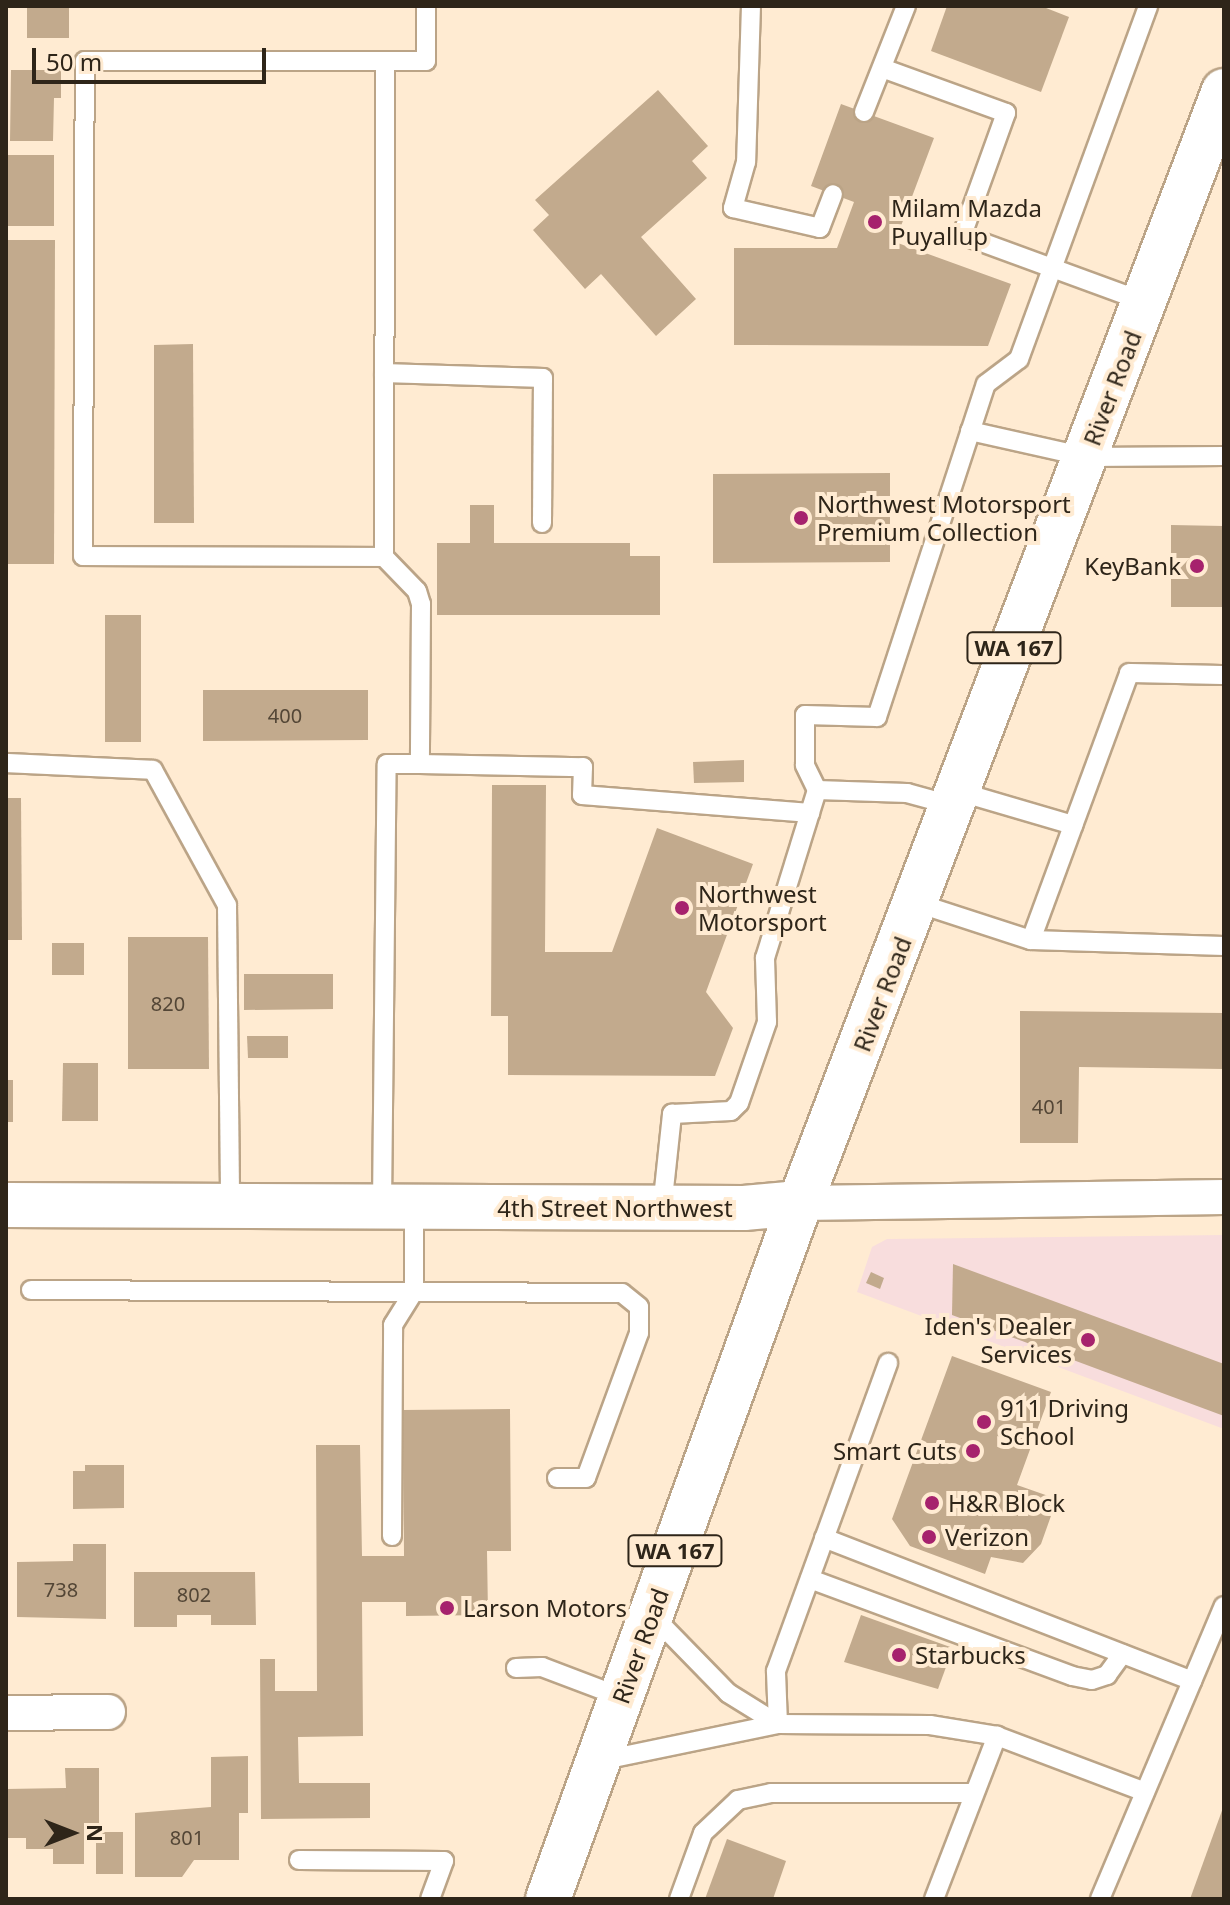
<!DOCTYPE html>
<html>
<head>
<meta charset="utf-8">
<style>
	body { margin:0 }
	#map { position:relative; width:1230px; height:1905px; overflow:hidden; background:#ffebd2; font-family:"Noto Sans",sans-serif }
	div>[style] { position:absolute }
	.industrial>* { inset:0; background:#f8dddd }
	.building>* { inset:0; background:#c2aa8d }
	.roads { filter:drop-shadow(2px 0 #bba487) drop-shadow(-2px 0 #bba487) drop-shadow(0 2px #bba487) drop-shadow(0 -2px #bba487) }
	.lane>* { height:18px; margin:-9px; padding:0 9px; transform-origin:9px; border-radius:9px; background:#fff }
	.street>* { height:34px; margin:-17px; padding:0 17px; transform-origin:17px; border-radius:17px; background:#fff }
	.secondary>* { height:44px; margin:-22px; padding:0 22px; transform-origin:22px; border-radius:22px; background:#fff }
	.primary>* { height:44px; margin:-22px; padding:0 22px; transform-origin:22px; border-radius:22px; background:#fff }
	.dots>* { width:22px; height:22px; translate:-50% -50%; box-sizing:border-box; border:4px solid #ffebd2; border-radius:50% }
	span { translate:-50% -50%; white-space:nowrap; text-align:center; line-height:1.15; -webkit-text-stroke:8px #ffebd2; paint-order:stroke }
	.number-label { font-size:20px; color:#534636 }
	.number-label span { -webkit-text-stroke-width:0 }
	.shield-label span { padding:2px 6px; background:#ffebd2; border:2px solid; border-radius:6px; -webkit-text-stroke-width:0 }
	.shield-label { font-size:22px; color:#2e2519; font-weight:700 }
	.poi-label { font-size:24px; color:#2e2519 }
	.left { translate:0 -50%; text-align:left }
	.right { translate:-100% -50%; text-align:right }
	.street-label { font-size:24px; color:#2e2519 }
	.frame { position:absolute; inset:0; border:8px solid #2e2519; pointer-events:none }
	.north { position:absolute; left:32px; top:1793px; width:80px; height:80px; -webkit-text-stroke:6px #ffebd2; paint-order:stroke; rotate:90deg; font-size:22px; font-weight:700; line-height:32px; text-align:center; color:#2e2519 }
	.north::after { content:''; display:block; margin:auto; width:28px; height:36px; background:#2e2519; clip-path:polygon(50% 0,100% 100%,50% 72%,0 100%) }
	.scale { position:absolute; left:32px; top:48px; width:234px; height:36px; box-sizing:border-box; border:4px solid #2e2519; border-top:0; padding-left:10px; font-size:24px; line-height:28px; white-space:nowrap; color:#2e2519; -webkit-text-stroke:6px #ffebd2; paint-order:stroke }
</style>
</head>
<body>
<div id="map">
	<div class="industrial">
		<i style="clip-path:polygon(1224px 1235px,1224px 1429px,857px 1292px,872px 1247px,887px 1239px)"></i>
	</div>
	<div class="building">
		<i style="clip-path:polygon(27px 6px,69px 6px,69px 38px,27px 38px)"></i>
		<i style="clip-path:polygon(947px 6px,1041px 6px,1069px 17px,1041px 92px,931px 51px)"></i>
		<i style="clip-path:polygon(11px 70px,61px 70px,61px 98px,54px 98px,53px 141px,10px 141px)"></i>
		<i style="clip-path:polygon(658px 90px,708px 146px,692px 161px,707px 178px,641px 237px,696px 299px,656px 336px,601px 274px,585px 289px,533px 230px,549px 215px,535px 200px)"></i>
		<i style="clip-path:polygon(841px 104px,934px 138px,895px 242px,1011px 284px,988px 346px,734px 345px,734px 248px,837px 248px,854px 202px,811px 186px)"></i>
		<i style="clip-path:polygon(8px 155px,54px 155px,54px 226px,8px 226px)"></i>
		<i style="clip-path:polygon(7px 240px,55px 240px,54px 564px,6px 564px)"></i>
		<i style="clip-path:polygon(193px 344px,194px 523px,154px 523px,154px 345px)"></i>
		<i style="clip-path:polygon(890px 473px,890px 562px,713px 563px,713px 474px)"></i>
		<i style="clip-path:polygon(470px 505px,494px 505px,494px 543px,630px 543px,630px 556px,660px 556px,660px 615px,437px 615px,437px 543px,470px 543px)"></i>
		<i style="clip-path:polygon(1171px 525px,1224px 526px,1224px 607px,1171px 607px)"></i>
		<i style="clip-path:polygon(105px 615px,141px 615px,141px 742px,105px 742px)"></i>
		<i style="clip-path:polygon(203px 690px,368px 690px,368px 740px,203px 741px)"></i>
		<i style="clip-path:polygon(744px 760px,744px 782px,694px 783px,693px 762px)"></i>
		<i style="clip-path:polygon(492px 785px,546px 785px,545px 952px,612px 952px,657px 828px,753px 864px,706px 992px,733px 1028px,715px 1076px,508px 1075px,508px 1016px,491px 1016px)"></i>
		<i style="clip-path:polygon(6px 798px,21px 798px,22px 940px,6px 940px)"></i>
		<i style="clip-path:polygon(128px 937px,208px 937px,209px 1069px,128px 1069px)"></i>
		<i style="clip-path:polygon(52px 943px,84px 943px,84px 975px,52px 975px)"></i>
		<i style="clip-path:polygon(244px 974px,333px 974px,333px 1009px,244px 1010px)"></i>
		<i style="clip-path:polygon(1020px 1011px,1224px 1013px,1224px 1069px,1079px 1067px,1078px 1143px,1020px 1143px)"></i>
		<i style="clip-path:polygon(247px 1036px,288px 1036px,288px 1058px,248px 1058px)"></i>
		<i style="clip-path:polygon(63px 1063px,98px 1063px,98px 1121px,62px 1121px)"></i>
		<i style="clip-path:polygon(6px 1080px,13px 1080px,13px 1122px,6px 1122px)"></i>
		<i style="clip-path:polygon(953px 1264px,1224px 1364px,1224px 1416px,952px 1315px)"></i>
		<i style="clip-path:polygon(871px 1272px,884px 1278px,880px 1289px,866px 1283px)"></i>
		<i style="clip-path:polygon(952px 1356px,1051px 1392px,1017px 1485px,1057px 1499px,1041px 1544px,1023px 1563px,991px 1557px,985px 1574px,910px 1546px,892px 1519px)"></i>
		<i style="clip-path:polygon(510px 1409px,511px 1551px,487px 1551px,488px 1615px,406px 1616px,406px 1602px,362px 1602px,363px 1736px,298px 1737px,299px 1783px,370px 1783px,370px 1818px,261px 1819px,260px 1659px,275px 1659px,275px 1691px,317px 1691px,316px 1445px,360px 1445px,362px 1556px,404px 1556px,403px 1410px)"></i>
		<i style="clip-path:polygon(85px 1465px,124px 1465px,124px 1508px,73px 1509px,73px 1471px,85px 1471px)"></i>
		<i style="clip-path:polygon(73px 1544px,106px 1544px,106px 1619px,17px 1617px,17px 1562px,73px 1561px)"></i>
		<i style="clip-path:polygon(134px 1572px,255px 1572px,256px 1625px,211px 1625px,211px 1615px,177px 1615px,177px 1627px,134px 1627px)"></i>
		<i style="clip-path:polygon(861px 1615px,953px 1648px,938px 1689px,844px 1662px)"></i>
		<i style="clip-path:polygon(248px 1756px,248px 1813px,239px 1813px,239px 1860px,194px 1860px,182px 1877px,135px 1877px,135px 1813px,211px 1807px,211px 1757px)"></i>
		<i style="clip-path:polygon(65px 1768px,99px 1768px,99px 1823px,84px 1823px,84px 1864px,53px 1864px,53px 1849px,26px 1849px,26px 1838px,6px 1838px,6px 1789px,66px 1788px)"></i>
		<i style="clip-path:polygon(1224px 1805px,1224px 1899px,1190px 1899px)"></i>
		<i style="clip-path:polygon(96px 1832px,123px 1832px,123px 1874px,96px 1874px)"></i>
		<i style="clip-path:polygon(727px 1839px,786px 1861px,773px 1899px,705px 1899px)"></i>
	</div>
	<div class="roads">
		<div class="lane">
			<i style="left:751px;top:6px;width:156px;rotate:91.8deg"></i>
			<i style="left:746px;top:162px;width:48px;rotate:105.8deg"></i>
			<i style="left:733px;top:208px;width:89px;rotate:12.9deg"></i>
			<i style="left:820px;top:228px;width:36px;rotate:-69deg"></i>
			<i style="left:385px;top:62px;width:495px;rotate:90.1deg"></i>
			<i style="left:384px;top:557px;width:301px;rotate:-179.8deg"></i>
			<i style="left:83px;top:556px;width:495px;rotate:-89.8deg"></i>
			<i style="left:85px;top:61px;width:341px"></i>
			<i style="left:426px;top:61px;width:55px;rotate:-90deg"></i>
			<i style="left:882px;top:68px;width:132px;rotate:19.9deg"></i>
			<i style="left:1006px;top:113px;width:130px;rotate:109.8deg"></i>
			<i style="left:962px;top:235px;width:195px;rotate:20.1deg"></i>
			<i style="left:864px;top:112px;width:114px;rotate:-68.4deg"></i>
			<i style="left:384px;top:373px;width:159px;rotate:1.8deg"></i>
			<i style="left:543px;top:378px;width:145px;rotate:90.4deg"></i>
			<i style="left:970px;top:431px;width:119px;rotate:12.6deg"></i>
			<i style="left:1086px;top:457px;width:138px;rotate:-0.4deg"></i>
			<i style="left:384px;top:557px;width:47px;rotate:45.9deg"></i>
			<i style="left:417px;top:591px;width:14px;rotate:73deg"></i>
			<i style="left:421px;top:604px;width:160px;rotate:90.4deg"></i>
			<i style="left:420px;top:764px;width:163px;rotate:1.1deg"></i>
			<i style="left:583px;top:767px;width:28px;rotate:92deg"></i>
			<i style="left:582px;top:795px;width:229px;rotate:4.5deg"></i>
			<i style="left:6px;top:763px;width:147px;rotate:2.7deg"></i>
			<i style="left:153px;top:770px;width:154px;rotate:61.3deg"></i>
			<i style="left:227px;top:905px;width:301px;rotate:89.4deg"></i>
			<i style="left:817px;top:790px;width:28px;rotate:-116deg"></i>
			<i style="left:805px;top:765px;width:50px;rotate:-90deg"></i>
			<i style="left:805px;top:715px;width:72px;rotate:1.6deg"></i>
			<i style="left:877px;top:717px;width:350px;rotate:-71.9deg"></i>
			<i style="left:986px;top:384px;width:41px;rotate:-37.1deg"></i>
			<i style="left:1019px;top:359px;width:376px;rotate:-69.9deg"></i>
			<i style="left:960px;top:792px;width:118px;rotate:16.3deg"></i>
			<i style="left:917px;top:903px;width:120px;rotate:18deg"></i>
			<i style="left:1031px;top:940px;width:193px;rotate:1.8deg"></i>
			<i style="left:1031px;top:940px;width:284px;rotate:-69.8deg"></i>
			<i style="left:1129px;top:673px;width:95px;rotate:1.2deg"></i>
			<i style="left:382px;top:1206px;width:442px;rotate:-89.4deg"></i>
			<i style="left:387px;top:764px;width:33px"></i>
			<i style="left:662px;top:1208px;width:95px;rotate:-83.9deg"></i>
			<i style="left:672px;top:1114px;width:59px;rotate:-2.9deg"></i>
			<i style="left:731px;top:1111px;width:11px;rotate:-45deg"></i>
			<i style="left:739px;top:1103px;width:86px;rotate:-70.9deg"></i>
			<i style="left:767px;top:1022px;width:64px;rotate:-91.8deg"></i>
			<i style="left:765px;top:958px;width:176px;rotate:-72.8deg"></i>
			<i style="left:817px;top:790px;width:90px;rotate:1.9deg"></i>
			<i style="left:907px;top:793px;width:46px;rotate:15.3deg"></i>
			<i style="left:31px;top:1290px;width:591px;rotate:0.29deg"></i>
			<i style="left:622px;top:1293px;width:22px;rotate:39deg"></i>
			<i style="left:639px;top:1307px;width:26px;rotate:90deg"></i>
			<i style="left:639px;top:1333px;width:154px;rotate:110.1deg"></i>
			<i style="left:586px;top:1478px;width:29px;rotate:180deg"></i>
			<i style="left:392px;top:1536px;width:211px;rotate:-89.7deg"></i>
			<i style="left:393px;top:1325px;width:40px;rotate:-58deg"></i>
			<i style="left:414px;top:1291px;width:84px;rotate:-90deg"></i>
			<i style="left:824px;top:1538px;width:395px;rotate:21.2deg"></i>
			<i style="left:810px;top:1579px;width:279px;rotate:20.3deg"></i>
			<i style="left:1072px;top:1676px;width:20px;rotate:11deg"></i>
			<i style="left:1092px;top:1680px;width:16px;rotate:-18deg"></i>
			<i style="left:1107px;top:1675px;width:26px;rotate:-54deg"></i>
			<i style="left:652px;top:1615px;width:109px;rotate:45.7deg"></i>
			<i style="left:728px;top:1693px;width:59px;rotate:31.8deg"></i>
			<i style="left:516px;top:1668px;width:26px;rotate:-2deg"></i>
			<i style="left:542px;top:1667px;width:85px;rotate:20.8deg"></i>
			<i style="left:778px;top:1724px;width:53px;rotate:-92.2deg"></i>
			<i style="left:776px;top:1671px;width:328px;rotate:-70deg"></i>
			<i style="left:599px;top:1761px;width:183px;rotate:-11.7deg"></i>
			<i style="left:778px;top:1724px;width:152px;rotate:0.4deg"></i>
			<i style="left:930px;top:1725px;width:68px;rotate:9.3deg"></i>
			<i style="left:997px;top:1736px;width:158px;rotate:20.7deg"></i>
			<i style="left:299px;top:1860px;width:145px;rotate:0.4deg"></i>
			<i style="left:444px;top:1861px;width:40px;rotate:110.2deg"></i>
			<i style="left:679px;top:1899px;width:70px;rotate:-70deg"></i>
			<i style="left:703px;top:1833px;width:48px;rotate:-43.3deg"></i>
			<i style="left:738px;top:1800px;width:34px;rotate:-12deg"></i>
			<i style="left:771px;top:1793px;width:203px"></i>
			<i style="left:934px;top:1899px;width:175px;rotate:-68.9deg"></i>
			<i style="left:1100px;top:1899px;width:318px;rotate:-67.1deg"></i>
		</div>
		<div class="street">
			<i style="left:800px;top:1203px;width:424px;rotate:-0.8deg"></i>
			<i style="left:6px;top:1713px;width:102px;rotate:-0.6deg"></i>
		</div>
		<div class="secondary">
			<i style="left:6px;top:1205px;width:738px;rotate:0.23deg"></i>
			<i style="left:744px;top:1208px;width:56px;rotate:-5.1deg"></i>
		</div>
		<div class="primary">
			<i style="left:548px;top:1899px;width:740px;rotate:-70.1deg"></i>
			<i style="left:800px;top:1203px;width:1190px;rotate:-69.13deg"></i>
		</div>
	</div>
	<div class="dots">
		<i style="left:875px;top:222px;background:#a6226d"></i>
		<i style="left:801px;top:518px;background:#a6226d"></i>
		<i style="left:1197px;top:566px;background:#a6226d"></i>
		<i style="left:682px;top:908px;background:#a6226d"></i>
		<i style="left:1088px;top:1340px;background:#a6226d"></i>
		<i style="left:984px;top:1422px;background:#a6226d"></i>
		<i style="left:973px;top:1451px;background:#a6226d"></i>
		<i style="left:932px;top:1503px;background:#a6226d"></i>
		<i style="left:929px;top:1537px;background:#a6226d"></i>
		<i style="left:447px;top:1608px;background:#a6226d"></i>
		<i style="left:899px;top:1655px;background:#a6226d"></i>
	</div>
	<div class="number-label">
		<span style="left:285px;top:715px">400</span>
		<span style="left:168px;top:1003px">820</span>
		<span style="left:1049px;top:1106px">401</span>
		<span style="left:61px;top:1589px">738</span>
		<span style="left:194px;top:1594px">802</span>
		<span style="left:187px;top:1837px">801</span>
	</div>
	<div class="shield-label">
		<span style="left:1014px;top:648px">WA 167</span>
		<span style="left:675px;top:1551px">WA 167</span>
	</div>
	<div class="poi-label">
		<span class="left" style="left:891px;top:222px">Milam Mazda<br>Puyallup</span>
		<span class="left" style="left:817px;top:518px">Northwest Motorsport<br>Premium Collection</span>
		<span class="right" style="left:1181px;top:566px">KeyBank</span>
		<span class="left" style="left:698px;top:908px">Northwest<br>Motorsport</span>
		<span class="right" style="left:1072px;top:1340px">Iden's Dealer<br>Services</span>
		<span class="left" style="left:1000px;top:1422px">911 Driving<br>School</span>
		<span class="right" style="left:957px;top:1451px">Smart Cuts</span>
		<span class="left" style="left:948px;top:1503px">H&amp;R Block</span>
		<span class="left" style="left:945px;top:1537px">Verizon</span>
		<span class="left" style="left:463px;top:1608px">Larson Motors</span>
		<span class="left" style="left:915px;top:1655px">Starbucks</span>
	</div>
	<div class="street-label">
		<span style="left:1112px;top:388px;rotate:-69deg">River Road</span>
		<span style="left:882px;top:994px;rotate:-69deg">River Road</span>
		<span style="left:615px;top:1208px">4th Street Northwest</span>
		<span style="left:640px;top:1646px;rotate:-70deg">River Road</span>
	</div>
	<div class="frame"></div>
	<div class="north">N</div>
	<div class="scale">50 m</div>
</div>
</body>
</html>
